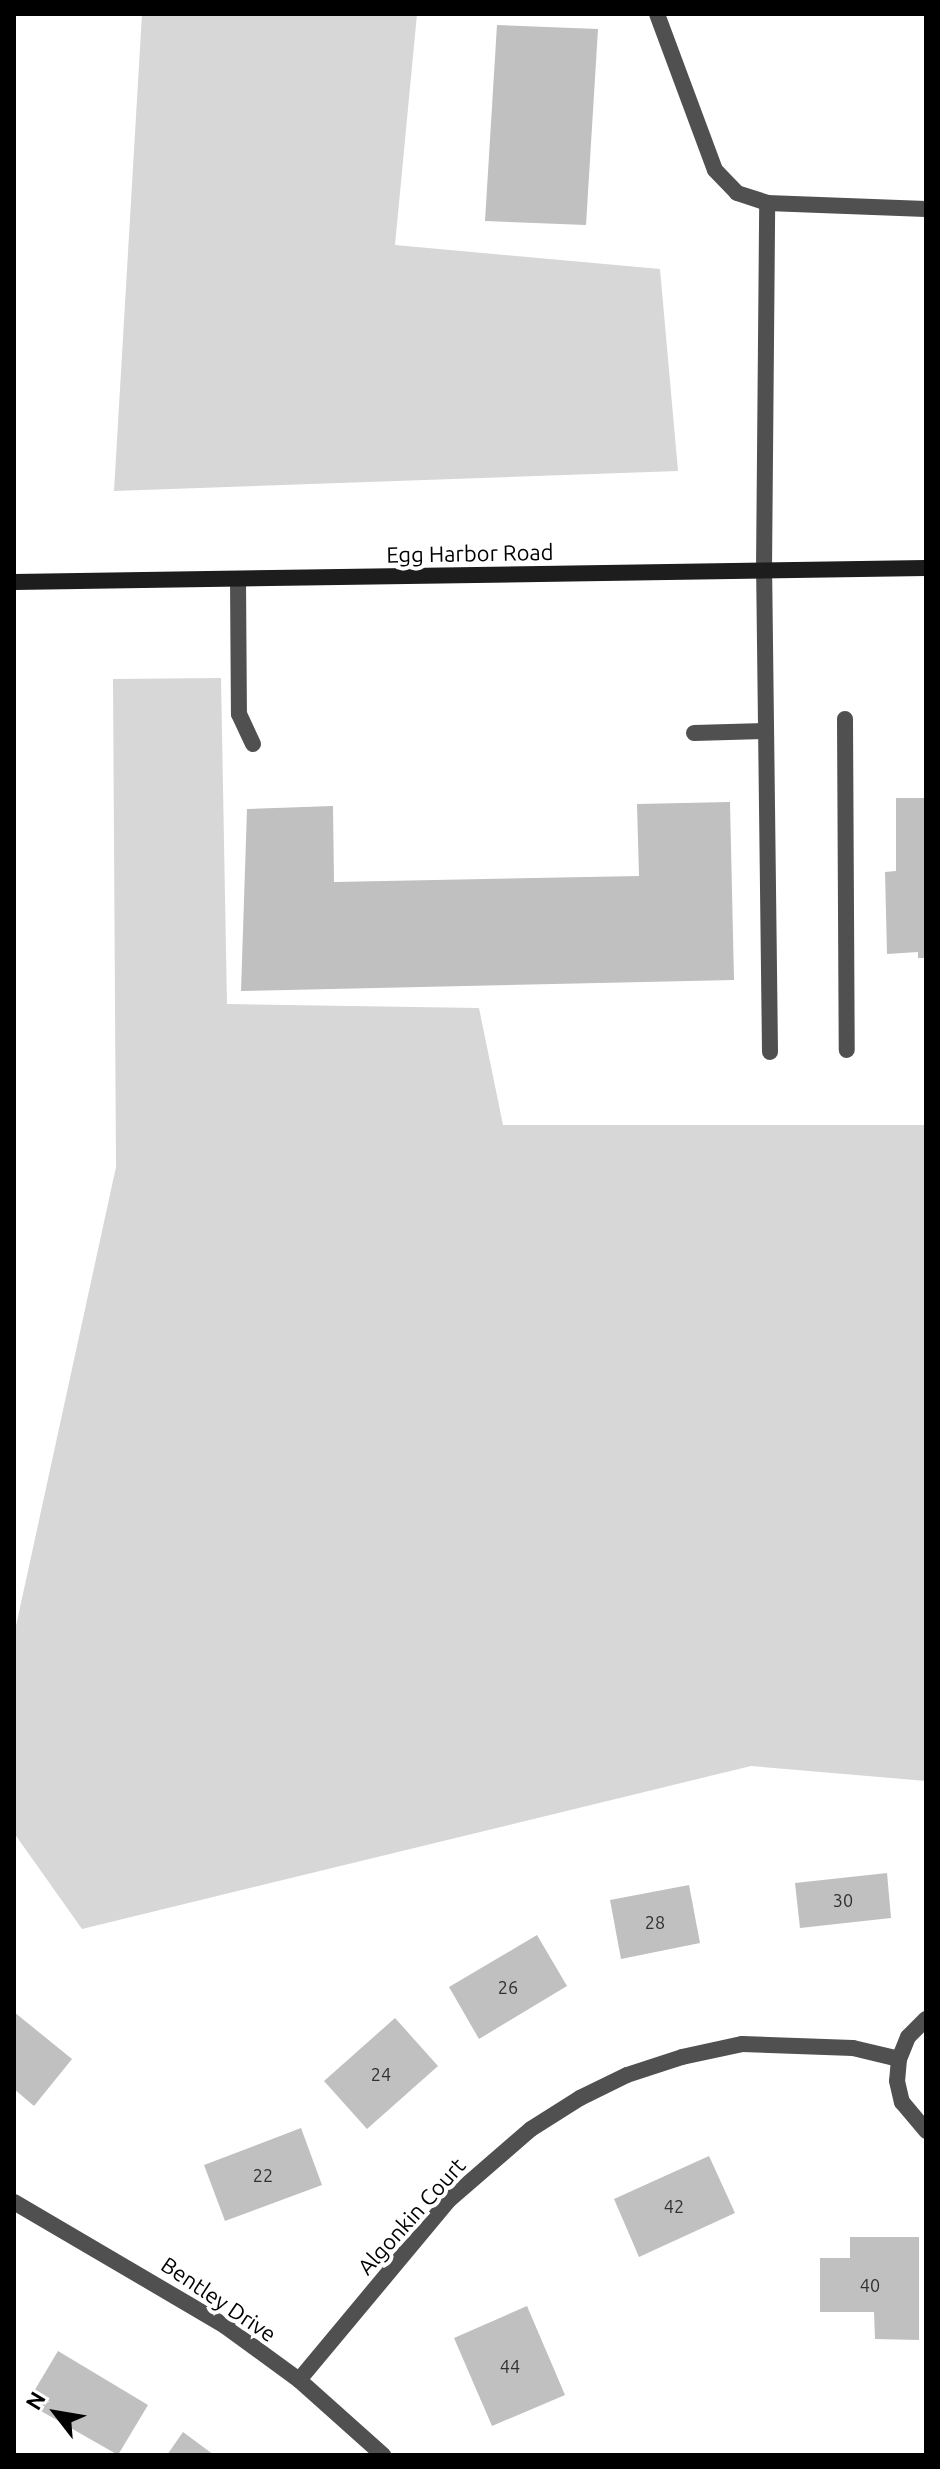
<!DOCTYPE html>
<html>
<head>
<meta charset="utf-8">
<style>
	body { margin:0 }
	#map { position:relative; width:940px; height:2469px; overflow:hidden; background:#fff; font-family:Ubuntu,sans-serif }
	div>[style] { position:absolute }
	.green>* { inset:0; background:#d7d7d7 }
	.building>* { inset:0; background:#c0c0c0 }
	.lane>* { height:16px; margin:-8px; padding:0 8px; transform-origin:8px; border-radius:8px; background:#505050 }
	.street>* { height:16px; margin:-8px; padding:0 8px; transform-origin:8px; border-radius:8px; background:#505050 }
	.secondary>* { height:16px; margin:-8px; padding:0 8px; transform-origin:8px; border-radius:8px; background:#1d1d1d }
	span { translate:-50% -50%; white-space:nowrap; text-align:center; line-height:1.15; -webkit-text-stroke:8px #fff; paint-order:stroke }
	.number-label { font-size:18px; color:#303030 }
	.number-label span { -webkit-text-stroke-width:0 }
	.street-label { font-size:22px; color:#000 }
	.frame { position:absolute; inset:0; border:16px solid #000; pointer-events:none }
	.north { position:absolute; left:16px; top:2373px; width:80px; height:80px; -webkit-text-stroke:6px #fff; paint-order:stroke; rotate:301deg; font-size:22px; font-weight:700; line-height:32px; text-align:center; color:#000 }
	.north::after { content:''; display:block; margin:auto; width:28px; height:36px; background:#000; clip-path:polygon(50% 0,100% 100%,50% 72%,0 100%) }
</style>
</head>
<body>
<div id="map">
	<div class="green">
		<i style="clip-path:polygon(142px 14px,417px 14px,395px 245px,660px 269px,678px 471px,114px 491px)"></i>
		<i style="clip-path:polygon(221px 678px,227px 1004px,479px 1008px,503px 1125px,926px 1125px,926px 1781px,751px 1766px,82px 1929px,14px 1833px,14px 1635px,116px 1167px,113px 679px)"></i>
	</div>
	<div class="building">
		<i style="clip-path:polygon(497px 25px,598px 29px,586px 225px,485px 221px)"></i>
		<i style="clip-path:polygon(896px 798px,926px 798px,926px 958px,918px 958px,918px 952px,887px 954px,885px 872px,896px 871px)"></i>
		<i style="clip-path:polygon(730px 802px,734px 980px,241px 991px,247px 809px,333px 806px,334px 882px,639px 876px,637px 804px)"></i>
		<i style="clip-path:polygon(887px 1873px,891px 1918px,800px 1928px,795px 1883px)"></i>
		<i style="clip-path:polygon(689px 1885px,700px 1943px,621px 1959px,610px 1900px)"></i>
		<i style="clip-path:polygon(537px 1935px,567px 1986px,479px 2039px,449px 1987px)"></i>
		<i style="clip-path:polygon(14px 2012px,72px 2059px,34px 2106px,14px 2089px)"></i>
		<i style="clip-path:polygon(395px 2018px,438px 2066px,367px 2129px,324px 2081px)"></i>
		<i style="clip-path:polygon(301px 2128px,322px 2185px,225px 2221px,204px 2165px)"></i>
		<i style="clip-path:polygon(709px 2156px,735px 2213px,639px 2257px,614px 2199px)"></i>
		<i style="clip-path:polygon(850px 2237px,919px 2237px,919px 2340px,875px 2339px,874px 2312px,820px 2312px,820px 2258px,850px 2258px)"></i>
		<i style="clip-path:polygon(527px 2306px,565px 2395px,492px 2426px,454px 2338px)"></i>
		<i style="clip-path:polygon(58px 2351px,148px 2405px,118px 2455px,27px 2403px)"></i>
		<i style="clip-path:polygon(183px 2432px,214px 2455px,167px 2455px)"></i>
	</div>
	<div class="lane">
		<i style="left:657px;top:14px;width:166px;rotate:69.6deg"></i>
		<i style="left:715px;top:170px;width:32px;rotate:46deg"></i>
		<i style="left:737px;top:193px;width:32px;rotate:18deg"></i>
		<i style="left:238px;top:579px;width:135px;rotate:89.6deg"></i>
		<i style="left:239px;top:714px;width:33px;rotate:65deg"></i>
		<i style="left:845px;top:719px;width:331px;rotate:89.7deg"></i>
		<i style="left:694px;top:733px;width:72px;rotate:-1.6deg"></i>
		<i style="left:770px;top:1052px;width:482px;rotate:-90.7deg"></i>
		<i style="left:764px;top:570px;width:367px;rotate:-89.5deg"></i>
		<i style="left:767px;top:203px;width:159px;rotate:2.2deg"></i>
	</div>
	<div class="street">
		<i style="left:926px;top:2019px;width:25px;rotate:135deg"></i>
		<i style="left:908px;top:2037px;width:24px;rotate:112deg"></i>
		<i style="left:899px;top:2059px;width:22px;rotate:95deg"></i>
		<i style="left:897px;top:2081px;width:22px;rotate:77deg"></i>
		<i style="left:902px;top:2102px;width:38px;rotate:50deg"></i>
		<i style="left:14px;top:2202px;width:245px;rotate:30.4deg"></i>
		<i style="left:225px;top:2326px;width:92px;rotate:36.1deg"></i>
		<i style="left:299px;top:2380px;width:113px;rotate:41.8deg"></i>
		<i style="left:299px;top:2380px;width:234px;rotate:-50.2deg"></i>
		<i style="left:449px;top:2200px;width:108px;rotate:-40.9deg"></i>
		<i style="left:531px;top:2129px;width:58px;rotate:-32.3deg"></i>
		<i style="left:580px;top:2098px;width:52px;rotate:-26.1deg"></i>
		<i style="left:627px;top:2075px;width:58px;rotate:-18.1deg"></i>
		<i style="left:682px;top:2057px;width:61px;rotate:-12.2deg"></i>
		<i style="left:742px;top:2044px;width:111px;rotate:2.1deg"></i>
		<i style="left:853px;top:2048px;width:47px;rotate:13.4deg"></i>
	</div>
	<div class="secondary">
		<i style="left:14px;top:582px;width:912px;rotate:-0.88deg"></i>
	</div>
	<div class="number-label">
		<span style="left:843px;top:1900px">30</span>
		<span style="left:655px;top:1922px">28</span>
		<span style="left:508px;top:1987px">26</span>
		<span style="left:381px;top:2074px">24</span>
		<span style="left:263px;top:2175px">22</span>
		<span style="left:674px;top:2206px">42</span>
		<span style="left:870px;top:2285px">40</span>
		<span style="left:510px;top:2366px">44</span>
	</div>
	<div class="street-label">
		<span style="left:470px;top:553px;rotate:-1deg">Egg Harbor Road</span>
		<span style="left:411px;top:2216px;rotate:-48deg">Algonkin Court</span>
		<span style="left:219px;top:2299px;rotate:34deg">Bentley Drive</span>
	</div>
	<div class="frame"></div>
	<div class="north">N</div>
</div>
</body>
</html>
